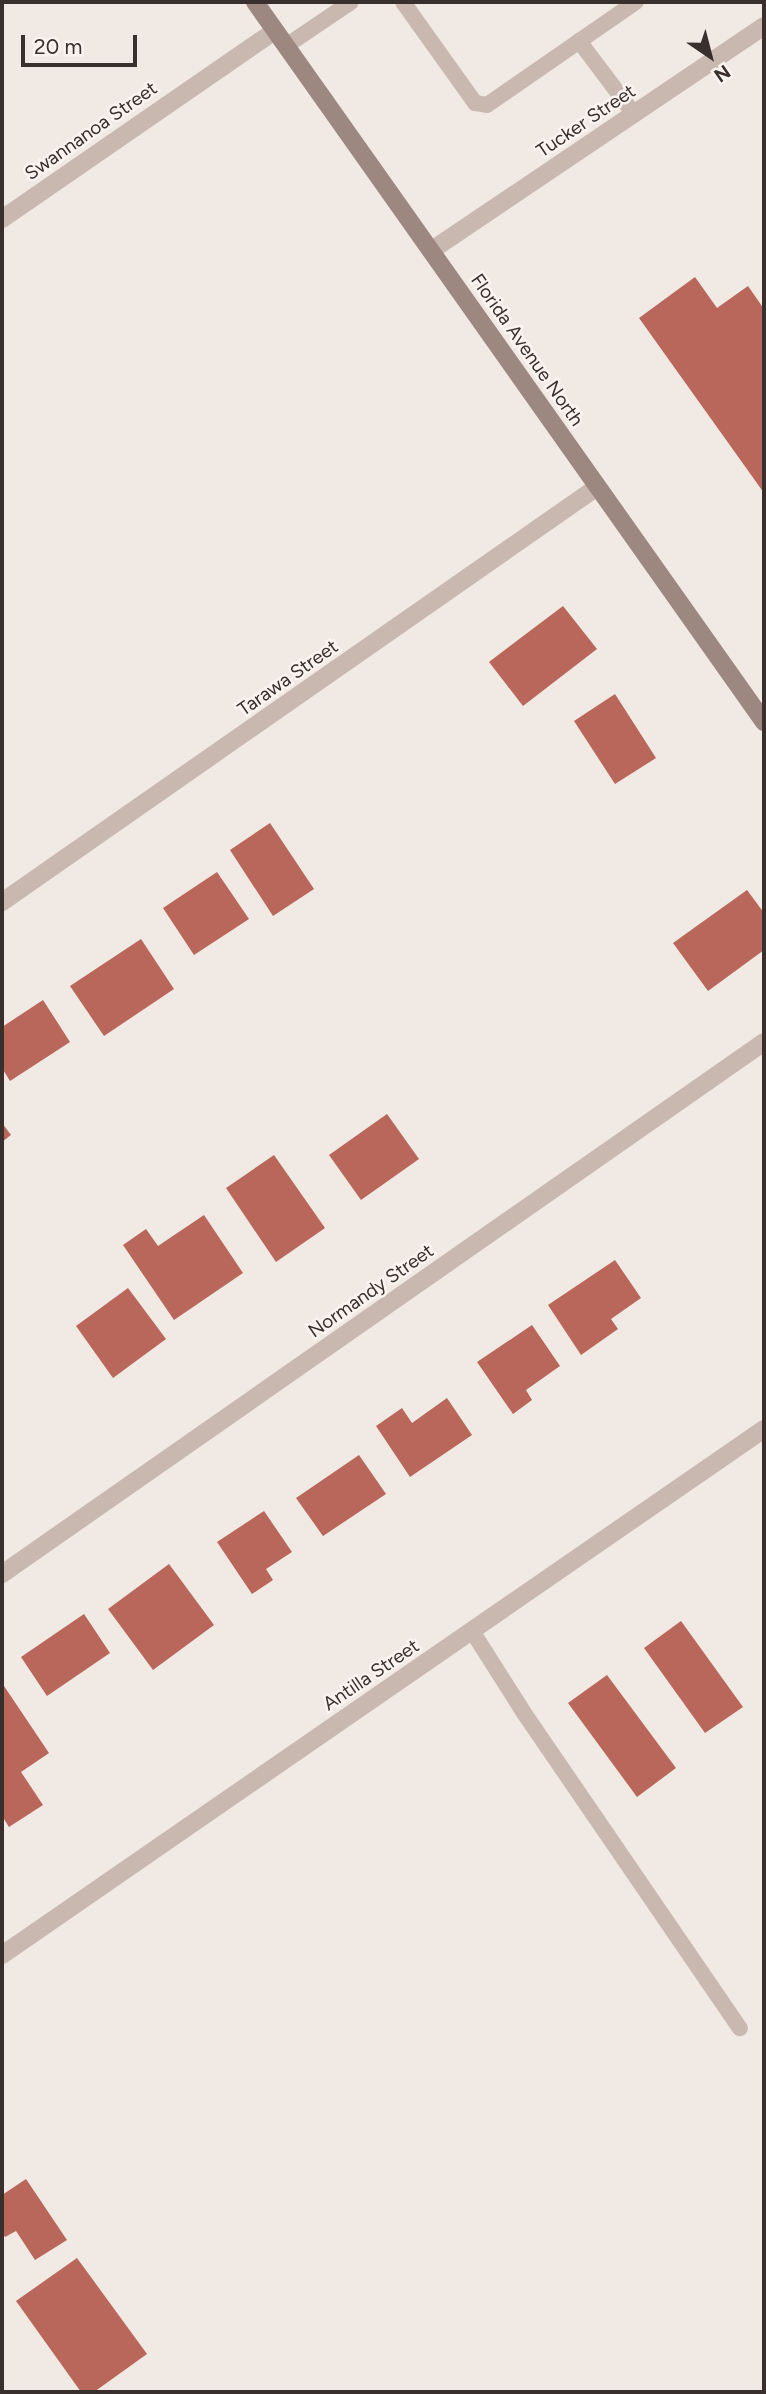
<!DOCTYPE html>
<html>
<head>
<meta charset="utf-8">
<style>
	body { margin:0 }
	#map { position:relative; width:766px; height:2394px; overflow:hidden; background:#f1e9e3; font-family:Figtree,sans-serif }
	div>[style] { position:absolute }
	.building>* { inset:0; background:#b8675a }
	.lane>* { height:16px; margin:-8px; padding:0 8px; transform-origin:8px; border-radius:8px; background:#c9b8b0 }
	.street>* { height:18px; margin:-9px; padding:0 9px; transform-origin:9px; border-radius:9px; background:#c9b8b0 }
	.secondary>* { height:18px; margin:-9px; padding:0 9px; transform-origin:9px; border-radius:9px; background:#9c8881 }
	span { translate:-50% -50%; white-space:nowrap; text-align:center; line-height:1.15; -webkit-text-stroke:5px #f9f4ef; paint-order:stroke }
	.street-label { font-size:19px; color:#392f2d }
	.frame { position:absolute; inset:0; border:4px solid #392f2d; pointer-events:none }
	.north { position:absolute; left:675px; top:21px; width:70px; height:70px; -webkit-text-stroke:5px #f9f4ef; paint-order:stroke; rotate:145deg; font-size:19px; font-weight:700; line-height:28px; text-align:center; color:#392f2d }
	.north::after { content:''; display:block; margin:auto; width:24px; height:32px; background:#392f2d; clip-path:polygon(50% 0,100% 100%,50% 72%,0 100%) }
	.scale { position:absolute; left:21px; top:35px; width:116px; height:32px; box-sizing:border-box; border:4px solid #392f2d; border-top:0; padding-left:9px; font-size:21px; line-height:24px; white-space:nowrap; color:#392f2d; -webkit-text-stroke:5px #f9f4ef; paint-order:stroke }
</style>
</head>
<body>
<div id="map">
	<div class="building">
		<i style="clip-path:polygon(695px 277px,717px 308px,748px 286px,764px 309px,764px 493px,639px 318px)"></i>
		<i style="clip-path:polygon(563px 606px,597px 649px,523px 706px,489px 662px)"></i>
		<i style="clip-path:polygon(615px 694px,656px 758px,615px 784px,574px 721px)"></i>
		<i style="clip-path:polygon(270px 823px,314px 889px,273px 916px,230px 850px)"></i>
		<i style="clip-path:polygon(217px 872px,249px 919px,194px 955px,163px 908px)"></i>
		<i style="clip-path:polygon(747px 890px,764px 913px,764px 950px,708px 991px,673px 943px)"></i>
		<i style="clip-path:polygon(141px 939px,174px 989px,104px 1036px,70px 986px)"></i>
		<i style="clip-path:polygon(43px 1000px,70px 1042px,10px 1081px,2px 1068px,2px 1027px)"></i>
		<i style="clip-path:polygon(387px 1114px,419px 1159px,361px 1200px,329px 1155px)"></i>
		<i style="clip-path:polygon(2px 1123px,11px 1135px,2px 1142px)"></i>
		<i style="clip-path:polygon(274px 1155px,325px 1228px,276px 1262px,226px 1188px)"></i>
		<i style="clip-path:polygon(204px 1215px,243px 1273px,174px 1320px,123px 1245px,146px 1229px,158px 1246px)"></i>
		<i style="clip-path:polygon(615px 1260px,641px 1298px,611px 1319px,618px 1329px,581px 1355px,548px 1305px)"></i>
		<i style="clip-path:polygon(128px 1288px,166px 1339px,113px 1378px,76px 1326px)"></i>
		<i style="clip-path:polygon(532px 1325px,560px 1366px,526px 1390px,532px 1400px,513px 1414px,477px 1362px)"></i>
		<i style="clip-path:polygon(447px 1398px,472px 1435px,410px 1477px,376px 1426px,402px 1408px,412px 1423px)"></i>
		<i style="clip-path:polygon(359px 1455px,386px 1494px,323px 1536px,296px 1498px)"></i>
		<i style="clip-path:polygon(264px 1511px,292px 1552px,266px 1569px,273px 1580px,252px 1594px,217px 1542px)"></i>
		<i style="clip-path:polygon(169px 1564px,214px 1625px,153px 1670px,108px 1609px)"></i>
		<i style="clip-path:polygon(84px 1614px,110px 1653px,47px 1696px,21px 1657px)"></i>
		<i style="clip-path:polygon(681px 1621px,743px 1707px,705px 1733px,644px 1648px)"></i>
		<i style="clip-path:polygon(607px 1675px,676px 1768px,637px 1797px,568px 1703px)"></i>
		<i style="clip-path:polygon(2px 1683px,49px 1753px,21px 1772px,43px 1805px,9px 1827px,2px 1816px)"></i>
		<i style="clip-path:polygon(26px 2179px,67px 2240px,35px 2260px,16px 2231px,5px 2237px,2px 2233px,2px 2195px)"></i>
		<i style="clip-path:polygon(77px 2258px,147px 2354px,94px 2392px,81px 2392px,16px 2301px)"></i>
	</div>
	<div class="lane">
		<i style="left:403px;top:2px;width:124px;rotate:54.5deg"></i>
		<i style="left:475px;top:103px;width:12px;rotate:9deg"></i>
		<i style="left:487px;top:105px;width:181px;rotate:-34.7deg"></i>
		<i style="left:579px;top:41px;width:91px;rotate:53deg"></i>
		<i style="left:286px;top:46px;width:78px;rotate:-34.1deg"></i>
		<i style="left:472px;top:1631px;width:97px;rotate:57.6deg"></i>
		<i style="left:524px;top:1713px;width:382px;rotate:55.6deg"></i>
	</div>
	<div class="street">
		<i style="left:2px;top:219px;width:331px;rotate:-34.6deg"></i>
		<i style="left:432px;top:250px;width:400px;rotate:-34deg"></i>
		<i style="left:2px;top:902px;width:725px;rotate:-34.89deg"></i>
		<i style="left:2px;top:1574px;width:929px;rotate:-34.92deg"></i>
		<i style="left:2px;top:1955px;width:926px;rotate:-34.62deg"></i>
	</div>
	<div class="secondary">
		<i style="left:255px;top:2px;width:882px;rotate:54.74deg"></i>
	</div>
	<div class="street-label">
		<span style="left:586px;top:121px;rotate:-34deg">Tucker Street</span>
		<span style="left:91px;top:131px;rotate:-35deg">Swannanoa Street</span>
		<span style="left:527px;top:350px;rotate:55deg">Florida Avenue North</span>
		<span style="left:288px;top:678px;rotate:-35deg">Tarawa Street</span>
		<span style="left:371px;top:1291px;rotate:-35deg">Normandy Street</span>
		<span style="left:371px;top:1675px;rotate:-34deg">Antilla Street</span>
	</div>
	<div class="frame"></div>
	<div class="north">N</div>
	<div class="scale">20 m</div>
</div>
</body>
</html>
